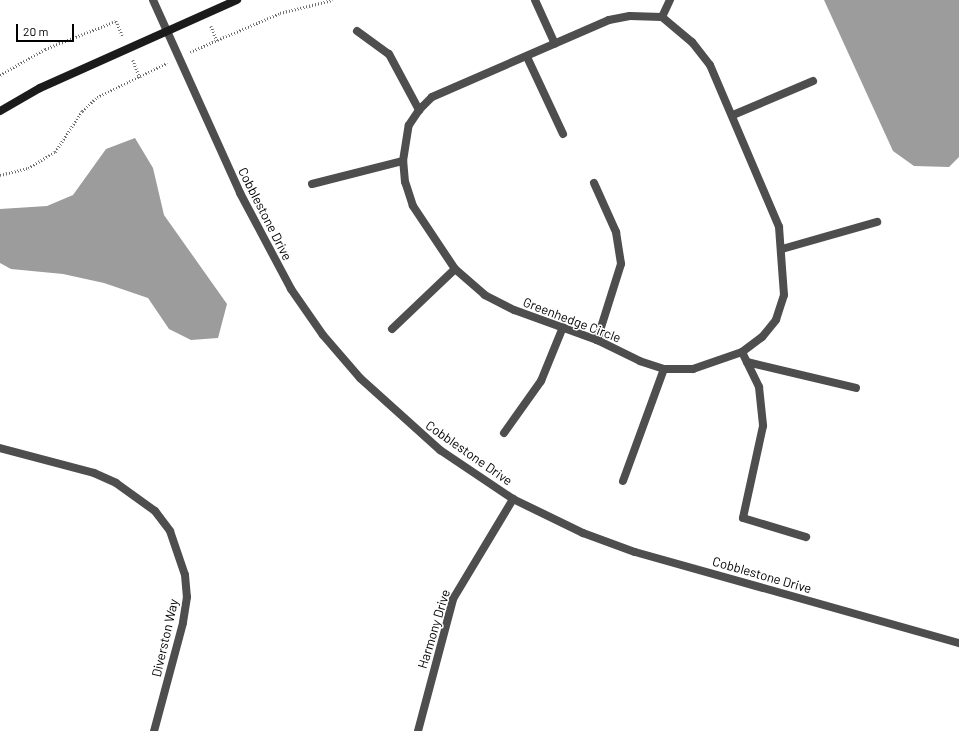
<!DOCTYPE html>
<html>
<head>
<meta charset="utf-8">
<style>
	body { margin:0 }
	#map { position:relative; width:959px; height:731px; overflow:hidden; background:#fff; font-family:Barlow,sans-serif }
	div>[style] { position:absolute }
	.water>* { inset:0; background:#9c9c9c }
	.path>* { height:2.5px; margin-top:-1.25px; transform-origin:0; background:repeating-linear-gradient(90deg,#707070 0 1px,transparent 0 3px) }
	.lane>* { height:8px; margin:-4px; padding:0 4px; transform-origin:4px; border-radius:4px; background:#4e4e4e }
	.street>* { height:8px; margin:-4px; padding:0 4px; transform-origin:4px; border-radius:4px; background:#4e4e4e }
	.secondary>* { height:8px; margin:-4px; padding:0 4px; transform-origin:4px; border-radius:4px; background:#1b1b1b }
	span { translate:-50% -50%; white-space:nowrap; text-align:center; line-height:1.15; -webkit-text-stroke:3px #fff; paint-order:stroke }
	.street-label { font-size:13px; color:#000 }
	.scale { position:absolute; left:16px; top:24px; width:58px; height:18px; box-sizing:border-box; border:2px solid #000; border-top:0; padding-left:5px; font-size:12px; line-height:14px; white-space:nowrap; color:#000; -webkit-text-stroke:3px #fff; paint-order:stroke }
</style>
</head>
<body>
<div id="map">
	<div class="water">
		<i style="clip-path:polygon(824px 0,959px 0,959px 157px,949px 167px,914px 166px,893px 151px)"></i>
		<i style="clip-path:polygon(135px 138px,153px 168px,164px 215px,227px 304px,218px 338px,191px 340px,169px 329px,148px 298px,104px 283px,63px 274px,11px 269px,0 263px,0 209px,47px 206px,73px 195px,106px 149px)"></i>
	</div>
	<div class="path">
		<i style="left:211px;top:26px;width:16px;rotate:68deg"></i>
		<i style="left:190px;top:52px;width:98px;rotate:-23.4deg"></i>
		<i style="left:280px;top:13px;width:54px;rotate:-14deg"></i>
		<i style="left:133px;top:60px;width:19px;rotate:69deg"></i>
		<i style="left:0;top:75px;width:52px;rotate:-30deg"></i>
		<i style="left:45px;top:49px;width:76px;rotate:-21.5deg"></i>
		<i style="left:116px;top:21px;width:17px;rotate:66deg"></i>
		<i style="left:0;top:175px;width:29px;rotate:-14deg"></i>
		<i style="left:28px;top:168px;width:31px;rotate:-31deg"></i>
		<i style="left:55px;top:152px;width:49px;rotate:-56.6deg"></i>
		<i style="left:82px;top:111px;width:21px;rotate:-43deg"></i>
		<i style="left:97px;top:97px;width:78px;rotate:-25.9deg"></i>
	</div>
	<div class="lane">
		<i style="left:535px;top:0;width:48px;rotate:65.6deg"></i>
		<i style="left:357px;top:31px;width:39px;rotate:36deg"></i>
		<i style="left:389px;top:54px;width:64px;rotate:61.8deg"></i>
		<i style="left:527px;top:57px;width:85px;rotate:64.9deg"></i>
		<i style="left:733px;top:115px;width:87px;rotate:-23deg"></i>
		<i style="left:594px;top:183px;width:54px;rotate:65.8deg"></i>
		<i style="left:616px;top:232px;width:32px;rotate:81deg"></i>
		<i style="left:621px;top:264px;width:80px;rotate:107.5deg"></i>
		<i style="left:312px;top:184px;width:94px;rotate:-14.2deg"></i>
		<i style="left:782px;top:249px;width:99px;rotate:-15.9deg"></i>
		<i style="left:392px;top:329px;width:87px;rotate:-43.6deg"></i>
		<i style="left:742px;top:352px;width:39px;rotate:64deg"></i>
		<i style="left:759px;top:387px;width:39px;rotate:84deg"></i>
		<i style="left:763px;top:426px;width:94px;rotate:102.3deg"></i>
		<i style="left:743px;top:518px;width:66px;rotate:16.8deg"></i>
		<i style="left:747px;top:362px;width:112px;rotate:13.4deg"></i>
		<i style="left:504px;top:433px;width:64px;rotate:-54.6deg"></i>
		<i style="left:541px;top:381px;width:58px;rotate:-67.8deg"></i>
		<i style="left:623px;top:481px;width:119px;rotate:-69.9deg"></i>
	</div>
	<div class="street">
		<i style="left:153px;top:0;width:212px;rotate:65.7deg"></i>
		<i style="left:240px;top:193px;width:109px;rotate:62deg"></i>
		<i style="left:291px;top:289px;width:56px;rotate:55.2deg"></i>
		<i style="left:323px;top:335px;width:57px;rotate:49.3deg"></i>
		<i style="left:360px;top:378px;width:108px;rotate:42deg"></i>
		<i style="left:440px;top:450px;width:88px;rotate:33.9deg"></i>
		<i style="left:513px;top:499px;width:78px;rotate:25.9deg"></i>
		<i style="left:583px;top:533px;width:55px;rotate:20.1deg"></i>
		<i style="left:635px;top:552px;width:337px;rotate:15.7deg"></i>
		<i style="left:630px;top:16px;width:32px;rotate:2deg"></i>
		<i style="left:662px;top:17px;width:39px;rotate:40deg"></i>
		<i style="left:692px;top:42px;width:29px;rotate:52deg"></i>
		<i style="left:710px;top:65px;width:176px;rotate:66.9deg"></i>
		<i style="left:779px;top:227px;width:68px;rotate:85.8deg"></i>
		<i style="left:784px;top:295px;width:26px;rotate:108deg"></i>
		<i style="left:776px;top:320px;width:22px;rotate:129deg"></i>
		<i style="left:762px;top:337px;width:25px;rotate:143deg"></i>
		<i style="left:742px;top:352px;width:52px;rotate:160.9deg"></i>
		<i style="left:693px;top:369px;width:29px;rotate:180deg"></i>
		<i style="left:664px;top:369px;width:25px;rotate:-162deg"></i>
		<i style="left:640px;top:361px;width:48px;rotate:-154deg"></i>
		<i style="left:597px;top:340px;width:88px;rotate:-160.1deg"></i>
		<i style="left:514px;top:310px;width:33px;rotate:-153deg"></i>
		<i style="left:485px;top:295px;width:40px;rotate:-139deg"></i>
		<i style="left:455px;top:269px;width:76px;rotate:-123.7deg"></i>
		<i style="left:413px;top:206px;width:25px;rotate:-108deg"></i>
		<i style="left:405px;top:182px;width:21px;rotate:-95deg"></i>
		<i style="left:403px;top:161px;width:36px;rotate:-81deg"></i>
		<i style="left:409px;top:125px;width:18px;rotate:-56deg"></i>
		<i style="left:419px;top:110px;width:18px;rotate:-45deg"></i>
		<i style="left:432px;top:97px;width:193px;rotate:-23.5deg"></i>
		<i style="left:609px;top:20px;width:21px;rotate:-11deg"></i>
		<i style="left:662px;top:17px;width:19px;rotate:-65deg"></i>
		<i style="left:0;top:448px;width:97px;rotate:14.9deg"></i>
		<i style="left:94px;top:473px;width:24px;rotate:24deg"></i>
		<i style="left:116px;top:483px;width:48px;rotate:35.7deg"></i>
		<i style="left:155px;top:511px;width:25px;rotate:53deg"></i>
		<i style="left:170px;top:531px;width:46px;rotate:71.2deg"></i>
		<i style="left:185px;top:575px;width:22px;rotate:85deg"></i>
		<i style="left:187px;top:597px;width:26px;rotate:99deg"></i>
		<i style="left:183px;top:623px;width:112px;rotate:105deg"></i>
		<i style="left:418px;top:731px;width:137px;rotate:-75.1deg"></i>
		<i style="left:453px;top:599px;width:117px;rotate:-59deg"></i>
	</div>
	<div class="secondary">
		<i style="left:0;top:111px;width:46px;rotate:-29.9deg"></i>
		<i style="left:40px;top:88px;width:216px;rotate:-24.1deg"></i>
	</div>
	<div class="street-label">
		<span style="left:265px;top:214px;rotate:63deg">Cobblestone Drive</span>
		<span style="left:572px;top:320px;rotate:21deg">Greenhedge Circle</span>
		<span style="left:469px;top:453px;rotate:35deg">Cobblestone Drive</span>
		<span style="left:762px;top:575px;rotate:16deg">Cobblestone Drive</span>
		<span style="left:434px;top:629px;rotate:-73deg">Harmony Drive</span>
		<span style="left:165px;top:638px;rotate:-77deg">Diverston Way</span>
	</div>
	<div class="scale">20 m</div>
</div>
</body>
</html>
